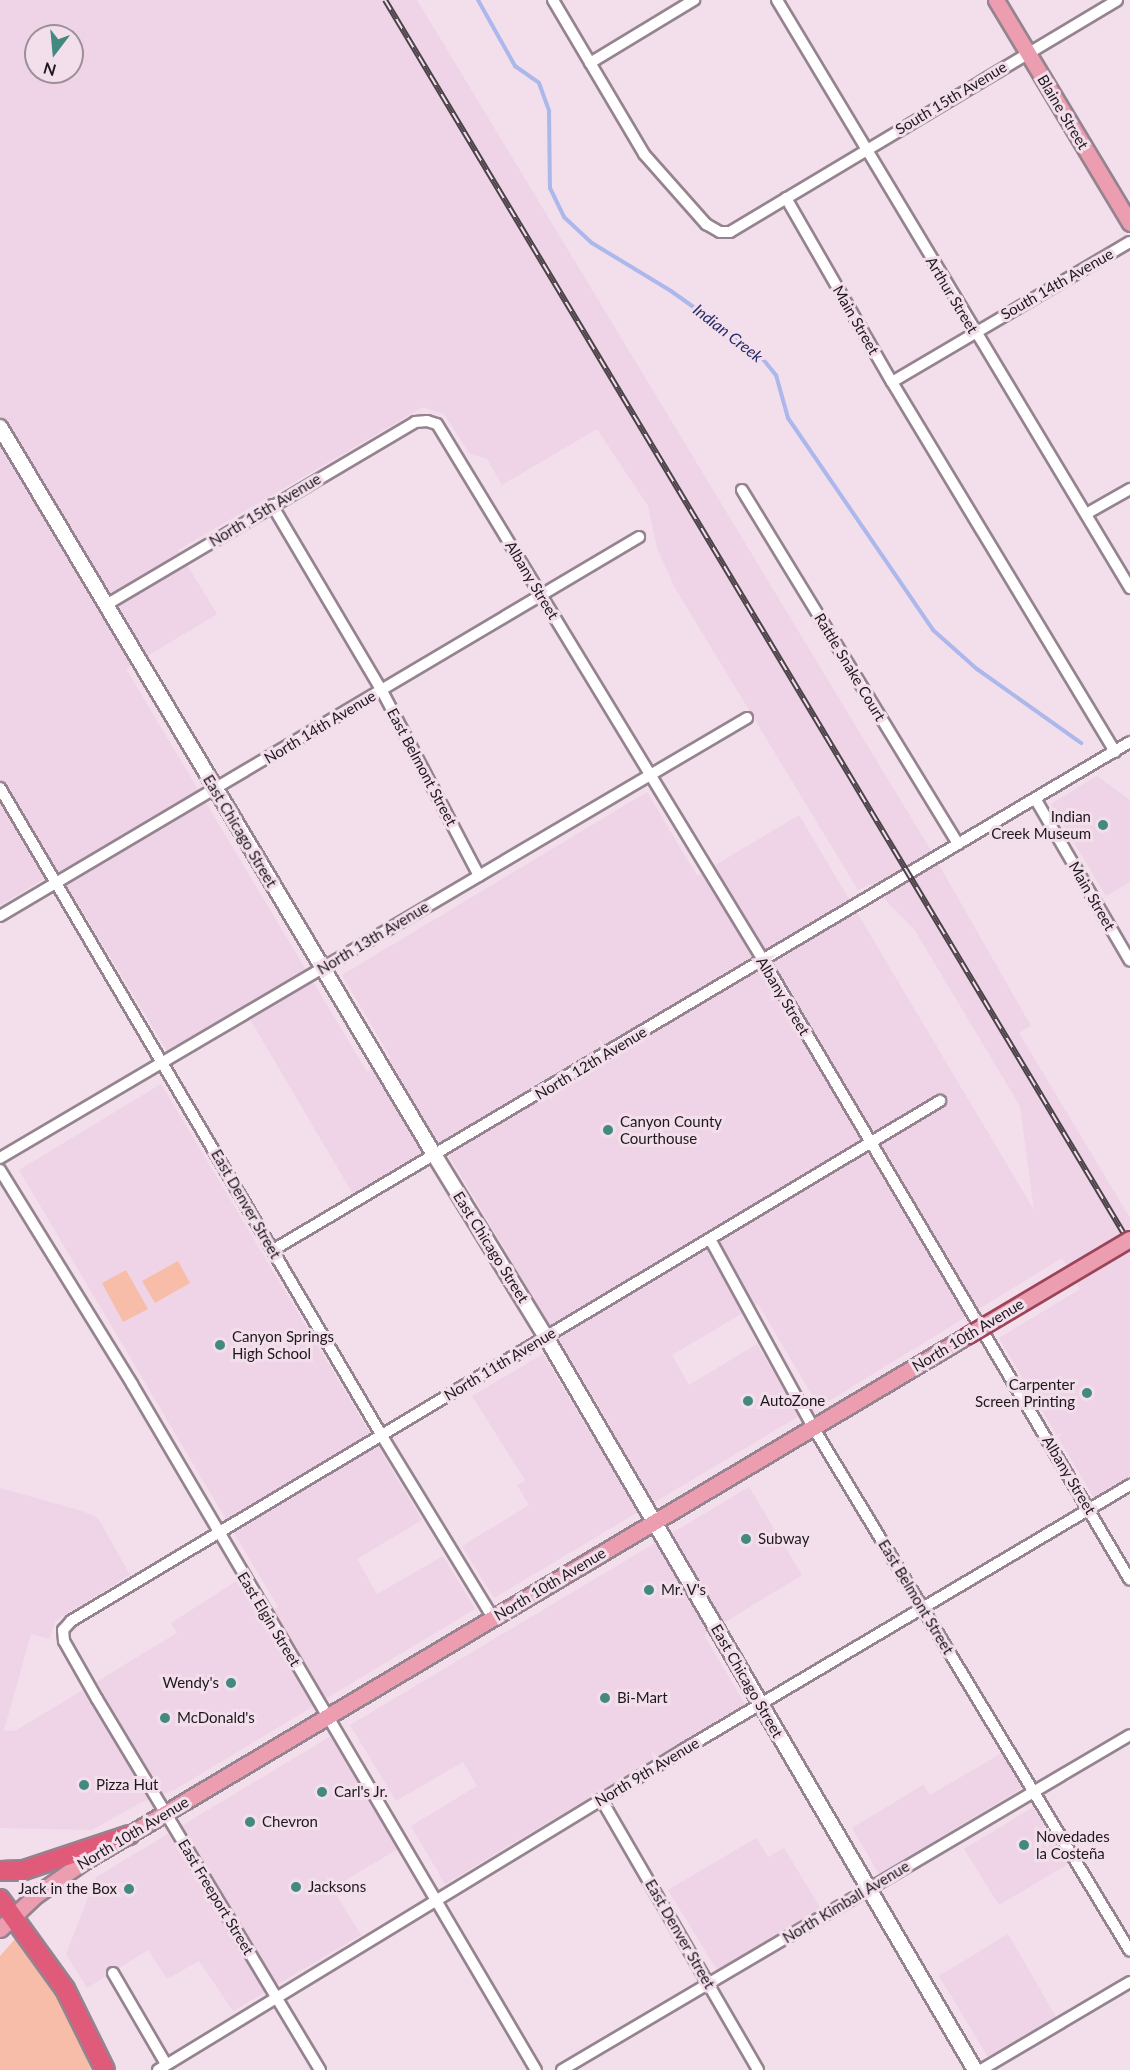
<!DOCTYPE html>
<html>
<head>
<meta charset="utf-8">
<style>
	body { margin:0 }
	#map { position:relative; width:1130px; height:2070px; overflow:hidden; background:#f2dfeb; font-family:Lato,sans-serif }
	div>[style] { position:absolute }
	.built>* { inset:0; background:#eed4e6 }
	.green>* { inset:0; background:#f8bda9 }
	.stream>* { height:4px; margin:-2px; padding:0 2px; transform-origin:2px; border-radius:2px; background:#acb7eb }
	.roads { filter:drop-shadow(2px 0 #958490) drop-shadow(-2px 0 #958490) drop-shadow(0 2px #958490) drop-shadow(0 -2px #958490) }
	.street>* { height:10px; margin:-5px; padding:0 5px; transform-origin:5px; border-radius:5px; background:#fff }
	.secondary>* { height:14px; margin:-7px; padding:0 7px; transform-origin:7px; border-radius:7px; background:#fff }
	.primary>* { height:15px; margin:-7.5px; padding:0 7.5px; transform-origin:7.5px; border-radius:7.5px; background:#ec9daf }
	.highway>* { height:18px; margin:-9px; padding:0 9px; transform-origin:9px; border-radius:9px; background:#e05b7a }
	.rail>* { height:6px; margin-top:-3px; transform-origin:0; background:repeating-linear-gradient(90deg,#f2dfeb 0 11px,#4c4349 0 22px); box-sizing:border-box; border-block:2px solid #4c4349 }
	.bridges { filter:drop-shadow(2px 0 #9c4459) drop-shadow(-2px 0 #9c4459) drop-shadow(0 2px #9c4459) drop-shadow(0 -2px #9c4459) }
	.primary-bridge>* { height:15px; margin:-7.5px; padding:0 7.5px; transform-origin:7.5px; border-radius:7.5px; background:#ec9daf }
	.dots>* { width:16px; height:16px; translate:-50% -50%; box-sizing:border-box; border:3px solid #f2dfeb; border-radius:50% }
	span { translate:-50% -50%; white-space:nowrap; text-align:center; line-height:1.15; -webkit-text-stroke:6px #f2dfeb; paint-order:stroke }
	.street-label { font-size:15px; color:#1e181c }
	.poi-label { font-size:15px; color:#1e181c }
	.right { translate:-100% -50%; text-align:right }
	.left { translate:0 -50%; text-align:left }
	.water-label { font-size:16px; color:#272c69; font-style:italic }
	.north { position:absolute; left:24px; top:24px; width:60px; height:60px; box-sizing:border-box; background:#f2dfeb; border:2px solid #9d8f98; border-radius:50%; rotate:196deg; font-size:16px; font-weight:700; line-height:24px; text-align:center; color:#1e181c }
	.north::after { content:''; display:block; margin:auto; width:21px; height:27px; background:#44897f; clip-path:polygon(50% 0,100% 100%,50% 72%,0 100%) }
</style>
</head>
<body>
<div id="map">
	<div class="built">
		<i style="clip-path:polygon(evenodd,0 0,417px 0,930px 849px,1031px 1026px,1019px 1033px,1130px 1218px,1130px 1476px,1094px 1498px,999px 1338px,1080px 1289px,1062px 1258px,819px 1407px,758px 1304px,672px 1355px,689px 1385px,757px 1344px,799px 1416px,494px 1598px,462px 1546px,529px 1505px,517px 1485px,525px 1480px,472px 1396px,543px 1354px,593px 1438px,611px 1427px,440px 1141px,353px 1194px,244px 1009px,169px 1054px,58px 871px,0 905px,0 0,36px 36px,72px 36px,72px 72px,36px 72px,36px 36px,0 0,423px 407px,444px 414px,469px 453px,487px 459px,502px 485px,597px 429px,648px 506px,657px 548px,675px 588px,858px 890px,870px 884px,914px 929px,1020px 1106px,1034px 1210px,799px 815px,697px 876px,647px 792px,342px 975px,391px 1058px,367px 1072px,126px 669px,217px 614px,178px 550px,423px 407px)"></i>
		<i style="clip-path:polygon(1097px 776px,1130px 800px,1130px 882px,1106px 896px,1051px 804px)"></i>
		<i style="clip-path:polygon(161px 1084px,422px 1520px,357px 1559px,377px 1594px,443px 1556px,475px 1609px,176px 1789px,138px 1804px,92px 1830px,0 1828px,0 1488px,82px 1511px,98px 1518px,130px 1575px,55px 1621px,50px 1639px,31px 1634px,4px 1730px,15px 1731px,177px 1633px,171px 1623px,238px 1580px,260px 1617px,278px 1607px,19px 1170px)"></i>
		<i style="clip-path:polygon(749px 1487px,802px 1575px,704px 1635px,745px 1704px,445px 1884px,411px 1826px,477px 1786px,463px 1762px,396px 1801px,350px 1725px)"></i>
		<i style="clip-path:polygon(331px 1736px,398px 1849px,332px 1888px,361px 1935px,233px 2011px,199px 1961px,167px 1979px,148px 1950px,87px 1988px,66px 1954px,96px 1877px)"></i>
		<i style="clip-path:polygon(1002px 1753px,1022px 1788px,879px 1874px,852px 1828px,923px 1785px,930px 1795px)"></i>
		<i style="clip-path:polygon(1033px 1807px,1068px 1864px,999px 1905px,964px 1849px)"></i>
		<i style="clip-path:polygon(756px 1838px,768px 1857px,784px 1848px,821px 1909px,717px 1970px,668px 1890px)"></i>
		<i style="clip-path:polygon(1008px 1934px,1056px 2017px,988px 2057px,939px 1976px)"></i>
	</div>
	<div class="green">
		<i style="clip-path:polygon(178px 1261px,190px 1283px,155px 1303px,142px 1281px)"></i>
		<i style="clip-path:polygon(126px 1270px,148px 1309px,123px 1322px,102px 1283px)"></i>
		<i style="clip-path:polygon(15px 1939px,24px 1941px,61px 2002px,82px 2045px,91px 2070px,0 2070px,0 1956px)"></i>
	</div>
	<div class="stream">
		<i style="left:478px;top:0;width:76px;rotate:60.7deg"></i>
		<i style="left:515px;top:66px;width:29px;rotate:35deg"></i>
		<i style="left:539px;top:83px;width:30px;rotate:70deg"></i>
		<i style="left:549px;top:111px;width:77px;rotate:89.3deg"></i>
		<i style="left:550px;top:188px;width:32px;rotate:64deg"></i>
		<i style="left:564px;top:217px;width:38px;rotate:43deg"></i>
		<i style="left:592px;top:243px;width:92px;rotate:31.3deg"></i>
		<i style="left:671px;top:291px;width:107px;rotate:35.5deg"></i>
		<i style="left:758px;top:353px;width:28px;rotate:51deg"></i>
		<i style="left:776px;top:375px;width:45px;rotate:74.4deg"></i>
		<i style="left:788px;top:418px;width:257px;rotate:55.6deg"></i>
		<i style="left:933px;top:630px;width:59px;rotate:41.6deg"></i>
		<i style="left:977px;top:669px;width:128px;rotate:35.4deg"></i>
	</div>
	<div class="roads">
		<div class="street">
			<i style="left:553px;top:0;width:179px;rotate:59.4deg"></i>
			<i style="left:644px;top:154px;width:94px;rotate:48.5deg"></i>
			<i style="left:706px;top:224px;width:16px;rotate:30deg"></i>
			<i style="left:720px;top:232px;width:10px"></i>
			<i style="left:730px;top:232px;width:451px;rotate:-30.9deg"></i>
			<i style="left:777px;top:0;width:686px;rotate:59.02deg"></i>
			<i style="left:590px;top:63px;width:122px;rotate:-31.2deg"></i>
			<i style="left:786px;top:198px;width:212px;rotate:60.1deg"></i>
			<i style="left:892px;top:382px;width:432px;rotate:58.9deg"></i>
			<i style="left:892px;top:382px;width:276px;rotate:-30.5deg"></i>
			<i style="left:742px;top:490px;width:415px;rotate:58.6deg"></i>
			<i style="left:272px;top:505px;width:214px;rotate:59.4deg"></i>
			<i style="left:381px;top:689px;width:211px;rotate:62.3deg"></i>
			<i style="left:1086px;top:514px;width:51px;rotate:-29.6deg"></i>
			<i style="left:106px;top:605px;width:359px;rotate:-30.6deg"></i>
			<i style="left:415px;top:422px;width:12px;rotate:-5deg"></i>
			<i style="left:427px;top:421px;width:10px;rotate:17deg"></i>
			<i style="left:437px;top:424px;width:627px;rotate:58.69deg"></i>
			<i style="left:763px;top:960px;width:720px;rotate:59.38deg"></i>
			<i style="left:0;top:788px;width:752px;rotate:59.48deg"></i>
			<i style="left:382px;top:1436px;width:213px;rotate:58.6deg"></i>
			<i style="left:1036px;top:800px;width:186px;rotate:59.7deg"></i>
			<i style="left:0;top:916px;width:743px;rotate:-30.67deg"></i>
			<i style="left:0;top:1158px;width:867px;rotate:-30.5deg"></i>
			<i style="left:0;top:1170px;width:251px;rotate:58.3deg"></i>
			<i style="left:132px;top:1384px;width:796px;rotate:59.51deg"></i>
			<i style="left:710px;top:1239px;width:214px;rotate:61.3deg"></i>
			<i style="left:813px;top:1427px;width:612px;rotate:58.83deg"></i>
			<i style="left:273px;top:1250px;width:996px;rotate:-30.66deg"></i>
			<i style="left:601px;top:1799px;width:313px;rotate:59.9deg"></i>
			<i style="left:113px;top:1973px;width:105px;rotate:59.8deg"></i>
			<i style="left:158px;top:2070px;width:615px;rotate:-31.36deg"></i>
			<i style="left:683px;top:1750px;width:520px;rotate:-30.66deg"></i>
			<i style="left:320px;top:2070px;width:433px;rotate:-121deg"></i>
			<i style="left:97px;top:1699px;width:67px;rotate:-119.6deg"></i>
			<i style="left:64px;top:1641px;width:11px;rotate:-95deg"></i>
			<i style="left:63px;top:1630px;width:12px;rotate:-48deg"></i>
			<i style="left:71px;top:1621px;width:1013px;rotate:-30.9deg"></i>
			<i style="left:562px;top:2070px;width:659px;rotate:-30.53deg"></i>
			<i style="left:981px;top:2070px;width:173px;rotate:-30.6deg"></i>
		</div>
		<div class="secondary">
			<i style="left:0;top:427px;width:849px;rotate:59.18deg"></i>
			<i style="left:435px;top:1156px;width:212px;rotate:58.5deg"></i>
			<i style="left:546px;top:1337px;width:849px;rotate:59.66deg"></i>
		</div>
		<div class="primary">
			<i style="left:996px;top:0;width:260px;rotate:59deg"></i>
			<i style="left:0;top:1929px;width:50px;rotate:-43.4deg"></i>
			<i style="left:36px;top:1895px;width:57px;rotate:-35.1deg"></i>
			<i style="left:83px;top:1862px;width:1030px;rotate:-30.77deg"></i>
		</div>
		<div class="highway">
			<i style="left:0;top:1871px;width:24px;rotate:-2deg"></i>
			<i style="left:24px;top:1870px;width:111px;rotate:-18.4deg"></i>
			<i style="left:0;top:1899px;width:111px;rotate:54.2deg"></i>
			<i style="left:65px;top:1989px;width:90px;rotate:63.7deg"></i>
		</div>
	</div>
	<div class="rail">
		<i style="left:385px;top:0;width:1450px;rotate:59.08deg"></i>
	</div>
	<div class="bridges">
		<div class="primary-bridge">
			<i style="left:968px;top:1335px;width:188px;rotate:-30.7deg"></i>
		</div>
	</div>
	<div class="dots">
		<i style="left:1103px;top:825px;background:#44897f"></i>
		<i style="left:608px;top:1130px;background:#44897f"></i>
		<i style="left:220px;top:1345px;background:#44897f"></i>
		<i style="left:1087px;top:1393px;background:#44897f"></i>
		<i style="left:748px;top:1401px;background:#44897f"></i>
		<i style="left:746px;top:1539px;background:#44897f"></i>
		<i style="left:649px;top:1590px;background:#44897f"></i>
		<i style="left:231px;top:1683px;background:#44897f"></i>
		<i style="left:605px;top:1698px;background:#44897f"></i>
		<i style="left:165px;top:1718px;background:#44897f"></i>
		<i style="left:84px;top:1785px;background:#44897f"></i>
		<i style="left:322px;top:1792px;background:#44897f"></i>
		<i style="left:250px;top:1822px;background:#44897f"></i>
		<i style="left:1024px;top:1845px;background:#44897f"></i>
		<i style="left:296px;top:1887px;background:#44897f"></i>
		<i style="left:129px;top:1889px;background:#44897f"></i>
	</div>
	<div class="street-label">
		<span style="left:951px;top:98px;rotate:-31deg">South 15th Avenue</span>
		<span style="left:1063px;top:112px;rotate:59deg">Blaine Street</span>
		<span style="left:1057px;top:284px;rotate:-30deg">South 14th Avenue</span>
		<span style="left:952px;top:295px;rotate:59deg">Arthur Street</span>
		<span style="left:856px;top:320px;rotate:60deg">Main Street</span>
		<span style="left:265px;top:510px;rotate:-31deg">North 15th Avenue</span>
		<span style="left:532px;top:580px;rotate:59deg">Albany Street</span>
		<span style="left:850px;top:667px;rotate:59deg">Rattle Snake Court</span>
		<span style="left:320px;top:727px;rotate:-31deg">North 14th Avenue</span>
		<span style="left:422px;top:767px;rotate:62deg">East Belmont Street</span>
		<span style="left:240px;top:831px;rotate:59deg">East Chicago Street</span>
		<span style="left:1092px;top:896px;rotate:60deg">Main Street</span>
		<span style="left:373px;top:938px;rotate:-31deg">North 13th Avenue</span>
		<span style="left:783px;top:996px;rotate:59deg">Albany Street</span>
		<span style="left:591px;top:1063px;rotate:-31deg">North 12th Avenue</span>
		<span style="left:246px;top:1204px;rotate:60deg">East Denver Street</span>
		<span style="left:491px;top:1247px;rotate:58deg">East Chicago Street</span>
		<span style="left:968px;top:1335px;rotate:-31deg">North 10th Avenue</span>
		<span style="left:500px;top:1364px;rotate:-31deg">North 11th Avenue</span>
		<span style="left:1069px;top:1475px;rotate:59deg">Albany Street</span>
		<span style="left:550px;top:1584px;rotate:-31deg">North 10th Avenue</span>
		<span style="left:916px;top:1597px;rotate:59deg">East Belmont Street</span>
		<span style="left:269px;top:1619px;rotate:59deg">East Elgin Street</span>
		<span style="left:747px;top:1681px;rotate:60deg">East Chicago Street</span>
		<span style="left:647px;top:1772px;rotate:-31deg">North 9th Avenue</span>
		<span style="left:133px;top:1833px;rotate:-31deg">North 10th Avenue</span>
		<span style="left:216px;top:1897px;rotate:59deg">East Freeport Street</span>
		<span style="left:846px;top:1902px;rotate:-31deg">North Kimball Avenue</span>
		<span style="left:680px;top:1934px;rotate:60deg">East Denver Street</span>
	</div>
	<div class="poi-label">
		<span class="right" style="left:1091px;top:825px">Indian<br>Creek Museum</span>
		<span class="left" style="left:620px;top:1130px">Canyon County<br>Courthouse</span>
		<span class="left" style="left:232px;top:1345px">Canyon Springs<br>High School</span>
		<span class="right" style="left:1075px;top:1393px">Carpenter<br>Screen Printing</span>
		<span class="left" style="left:760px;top:1401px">AutoZone</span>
		<span class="left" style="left:758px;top:1539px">Subway</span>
		<span class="left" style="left:661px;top:1590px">Mr. V's</span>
		<span class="right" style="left:219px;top:1683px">Wendy's</span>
		<span class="left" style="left:617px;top:1698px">Bi-Mart</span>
		<span class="left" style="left:177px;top:1718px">McDonald's</span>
		<span class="left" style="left:96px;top:1785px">Pizza Hut</span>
		<span class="left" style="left:334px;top:1792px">Carl's Jr.</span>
		<span class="left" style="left:262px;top:1822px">Chevron</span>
		<span class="left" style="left:1036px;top:1845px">Novedades<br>la Costeña</span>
		<span class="left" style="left:308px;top:1887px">Jacksons</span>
		<span class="right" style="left:117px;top:1889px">Jack in the Box</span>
	</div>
	<div class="water-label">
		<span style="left:728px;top:333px;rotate:38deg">Indian Creek</span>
	</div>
	<div class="north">N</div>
</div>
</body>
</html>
